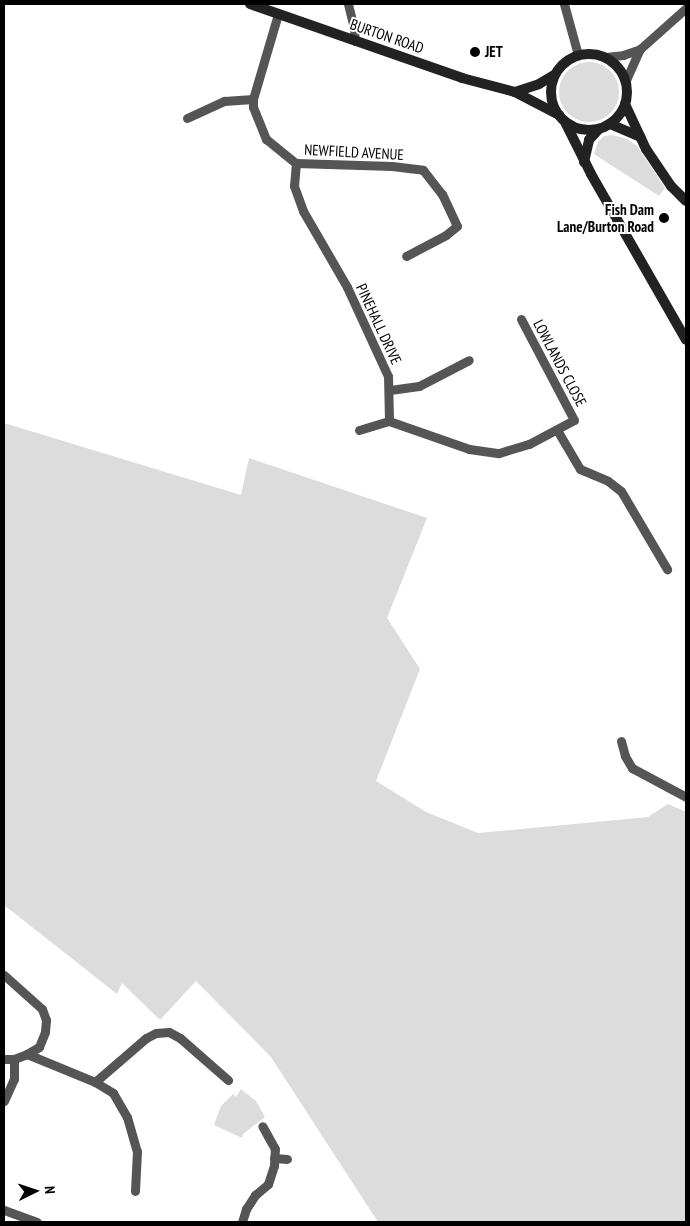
<!DOCTYPE html>
<html>
<head>
<meta charset="utf-8">
<style>
	body { margin:0 }
	#map { position:relative; width:690px; height:1226px; overflow:hidden; background:#fff; font-family:"PT Sans Narrow",sans-serif }
	div>[style] { position:absolute }
	.green>* { inset:0; background:#dcdcdc }
	.round { border-radius:50% }
	.street>* { height:9px; margin:-4.5px; padding:0 4.5px; transform-origin:4.5px; border-radius:4.5px; background:#555 }
	.secondary>* { height:10px; margin:-5px; padding:0 5px; transform-origin:5px; border-radius:5px; background:#222 }
	.secondary>.ring { margin:-5px; padding:0; box-sizing:content-box; background:none; border:10px solid #222; border-radius:50% }
	.dots>* { width:14px; height:14px; translate:-50% -50%; box-sizing:border-box; border:2px solid #fff; border-radius:50% }
	span { translate:-50% -50%; white-space:nowrap; text-align:center; line-height:1.15; -webkit-text-stroke:4px #fff; paint-order:stroke }
	.street-label { font-size:15px; color:#000 }
	.poi-label { font-size:15px; color:#000; font-weight:700 }
	.left { translate:0 -50%; text-align:left }
	.right { translate:-100% -50%; text-align:right }
	.frame { position:absolute; inset:0; border:5px solid #000; pointer-events:none }
	.north { position:absolute; left:10px; top:1166px; width:50px; height:50px; -webkit-text-stroke:4px #fff; paint-order:stroke; rotate:86deg; font-size:14px; font-weight:700; line-height:20px; text-align:center; color:#000 }
	.north::after { content:''; display:block; margin:auto; width:18px; height:22px; background:#000; clip-path:polygon(50% 0,100% 100%,50% 72%,0 100%) }
</style>
</head>
<body>
<div id="map">
	<div class="green">
		<i class="round" style="left:559px;top:62px;width:60px;height:60px"></i>
		<i style="clip-path:polygon(612px 135px,627px 139px,637px 146px,665px 188px,659px 196px,594px 154px,598px 142px,604px 136px)"></i>
		<i style="clip-path:polygon(4px 423px,241px 495px,249px 458px,427px 518px,387px 618px,420px 669px,376px 781px,426px 812px,478px 833px,648px 817px,668px 804px,686px 812px,686px 1222px,378px 1222px,271px 1057px,196px 981px,160px 1020px,122px 983px,117px 994px,4px 905px)"></i>
		<i style="clip-path:polygon(241px 1089px,256px 1101px,265px 1117px,243px 1134px,242px 1138px,214px 1125px,221px 1106px,233px 1094px,236px 1097px)"></i>
	</div>
	<div class="street">
		<i style="left:348px;top:4px;width:25px;rotate:76deg"></i>
		<i style="left:354px;top:28px;width:13px;rotate:86deg"></i>
		<i style="left:564px;top:4px;width:53px;rotate:74.6deg"></i>
		<i style="left:278px;top:14px;width:89px;rotate:106.4deg"></i>
		<i style="left:253px;top:99px;width:8px;rotate:90deg"></i>
		<i style="left:253px;top:107px;width:35px;rotate:68deg"></i>
		<i style="left:266px;top:139px;width:38px;rotate:39deg"></i>
		<i style="left:296px;top:163px;width:96px;rotate:1.8deg"></i>
		<i style="left:392px;top:166px;width:31px;rotate:7deg"></i>
		<i style="left:423px;top:170px;width:31px;rotate:52deg"></i>
		<i style="left:442px;top:194px;width:35px;rotate:65deg"></i>
		<i style="left:457px;top:226px;width:14px;rotate:141deg"></i>
		<i style="left:446px;top:235px;width:45px;rotate:152.3deg"></i>
		<i style="left:605px;top:57px;width:18px;rotate:-6deg"></i>
		<i style="left:623px;top:55px;width:18px;rotate:-19deg"></i>
		<i style="left:626px;top:80px;width:34px;rotate:-66deg"></i>
		<i style="left:640px;top:49px;width:62px;rotate:-41.7deg"></i>
		<i style="left:187px;top:118px;width:41px;rotate:-24.7deg"></i>
		<i style="left:224px;top:101px;width:29px;rotate:-4deg"></i>
		<i style="left:296px;top:163px;width:23px;rotate:95deg"></i>
		<i style="left:294px;top:186px;width:27px;rotate:70deg"></i>
		<i style="left:303px;top:211px;width:88px;rotate:59.9deg"></i>
		<i style="left:347px;top:287px;width:98px;rotate:65.3deg"></i>
		<i style="left:388px;top:376px;width:45px;rotate:88.7deg"></i>
		<i style="left:389px;top:421px;width:85px;rotate:19.3deg"></i>
		<i style="left:469px;top:449px;width:30px;rotate:8deg"></i>
		<i style="left:499px;top:453px;width:31px;rotate:-17deg"></i>
		<i style="left:529px;top:444px;width:51px;rotate:-28.1deg"></i>
		<i style="left:574px;top:420px;width:114px;rotate:-117.7deg"></i>
		<i style="left:390px;top:390px;width:29px;rotate:-8deg"></i>
		<i style="left:419px;top:386px;width:56px;rotate:-27.5deg"></i>
		<i style="left:359px;top:430px;width:31px;rotate:-17deg"></i>
		<i style="left:557px;top:430px;width:45px;rotate:59.5deg"></i>
		<i style="left:580px;top:469px;width:30px;rotate:23deg"></i>
		<i style="left:608px;top:481px;width:16px;rotate:38deg"></i>
		<i style="left:621px;top:491px;width:91px;rotate:59.5deg"></i>
		<i style="left:621px;top:741px;width:16px;rotate:75deg"></i>
		<i style="left:625px;top:756px;width:14px;rotate:60deg"></i>
		<i style="left:632px;top:768px;width:61px;rotate:28.2deg"></i>
		<i style="left:4px;top:975px;width:51px;rotate:41.8deg"></i>
		<i style="left:42px;top:1009px;width:12px;rotate:70deg"></i>
		<i style="left:46px;top:1020px;width:12px;rotate:95deg"></i>
		<i style="left:45px;top:1032px;width:16px;rotate:112deg"></i>
		<i style="left:39px;top:1047px;width:14px;rotate:150deg"></i>
		<i style="left:4px;top:1059px;width:10px"></i>
		<i style="left:14px;top:1059px;width:14px;rotate:-21deg"></i>
		<i style="left:27px;top:1054px;width:74px;rotate:22.4deg"></i>
		<i style="left:95px;top:1082px;width:21px;rotate:31deg"></i>
		<i style="left:113px;top:1093px;width:28px;rotate:60deg"></i>
		<i style="left:127px;top:1117px;width:35px;rotate:74deg"></i>
		<i style="left:137px;top:1151px;width:40px;rotate:92.9deg"></i>
		<i style="left:95px;top:1082px;width:67px;rotate:-40.8deg"></i>
		<i style="left:146px;top:1038px;width:11px;rotate:-27deg"></i>
		<i style="left:156px;top:1033px;width:13px;rotate:-4deg"></i>
		<i style="left:169px;top:1032px;width:13px;rotate:29deg"></i>
		<i style="left:180px;top:1038px;width:64px;rotate:41.2deg"></i>
		<i style="left:4px;top:1101px;width:24px;rotate:-66deg"></i>
		<i style="left:14px;top:1079px;width:20px;rotate:-90deg"></i>
		<i style="left:274px;top:1158px;width:13px;rotate:4deg"></i>
		<i style="left:4px;top:1210px;width:35px;rotate:20deg"></i>
		<i style="left:242px;top:1222px;width:14px;rotate:-73deg"></i>
		<i style="left:246px;top:1209px;width:17px;rotate:-57deg"></i>
		<i style="left:255px;top:1195px;width:17px;rotate:-40deg"></i>
		<i style="left:268px;top:1184px;width:19px;rotate:-72deg"></i>
		<i style="left:274px;top:1166px;width:17px;rotate:-87deg"></i>
		<i style="left:275px;top:1149px;width:26px;rotate:-119deg"></i>
	</div>
	<div class="secondary">
		<i style="left:250px;top:4px;width:225px;rotate:19.2deg"></i>
		<i style="left:462px;top:78px;width:55px;rotate:14.8deg"></i>
		<i style="left:515px;top:92px;width:50px;rotate:27.6deg"></i>
		<i class="ring" style="left:551px;top:54px;width:66px;height:66px"></i>
		<i style="left:515px;top:92px;width:25px;rotate:-18deg"></i>
		<i style="left:539px;top:84px;width:17px;rotate:-31deg"></i>
		<i style="left:625px;top:104px;width:50px;rotate:65deg"></i>
		<i style="left:646px;top:149px;width:45px;rotate:56deg"></i>
		<i style="left:671px;top:186px;width:21px;rotate:45deg"></i>
		<i style="left:565px;top:122px;width:58px;rotate:63.4deg"></i>
		<i style="left:591px;top:174px;width:191px;rotate:60.2deg"></i>
		<i style="left:610px;top:124px;width:33px;rotate:23deg"></i>
		<i style="left:584px;top:162px;width:23px;rotate:-77deg"></i>
		<i style="left:589px;top:140px;width:15px;rotate:-48deg"></i>
	</div>
	<div class="dots">
		<i style="left:475px;top:52px;background:#000"></i>
		<i style="left:664px;top:218px;background:#000"></i>
	</div>
	<div class="street-label">
		<span style="left:387px;top:36px;rotate:19deg">BURTON ROAD</span>
		<span style="left:354px;top:152px;rotate:3deg">NEWFIELD AVENUE</span>
		<span style="left:379px;top:324px;rotate:65deg">PINEHALL DRIVE</span>
		<span style="left:560px;top:363px;rotate:62deg">LOWLANDS CLOSE</span>
	</div>
	<div class="poi-label">
		<span class="left" style="left:485px;top:52px">JET</span>
		<span class="right" style="left:654px;top:218px">Fish Dam<br>Lane/Burton Road</span>
	</div>
	<div class="frame"></div>
	<div class="north">N</div>
</div>
</body>
</html>
